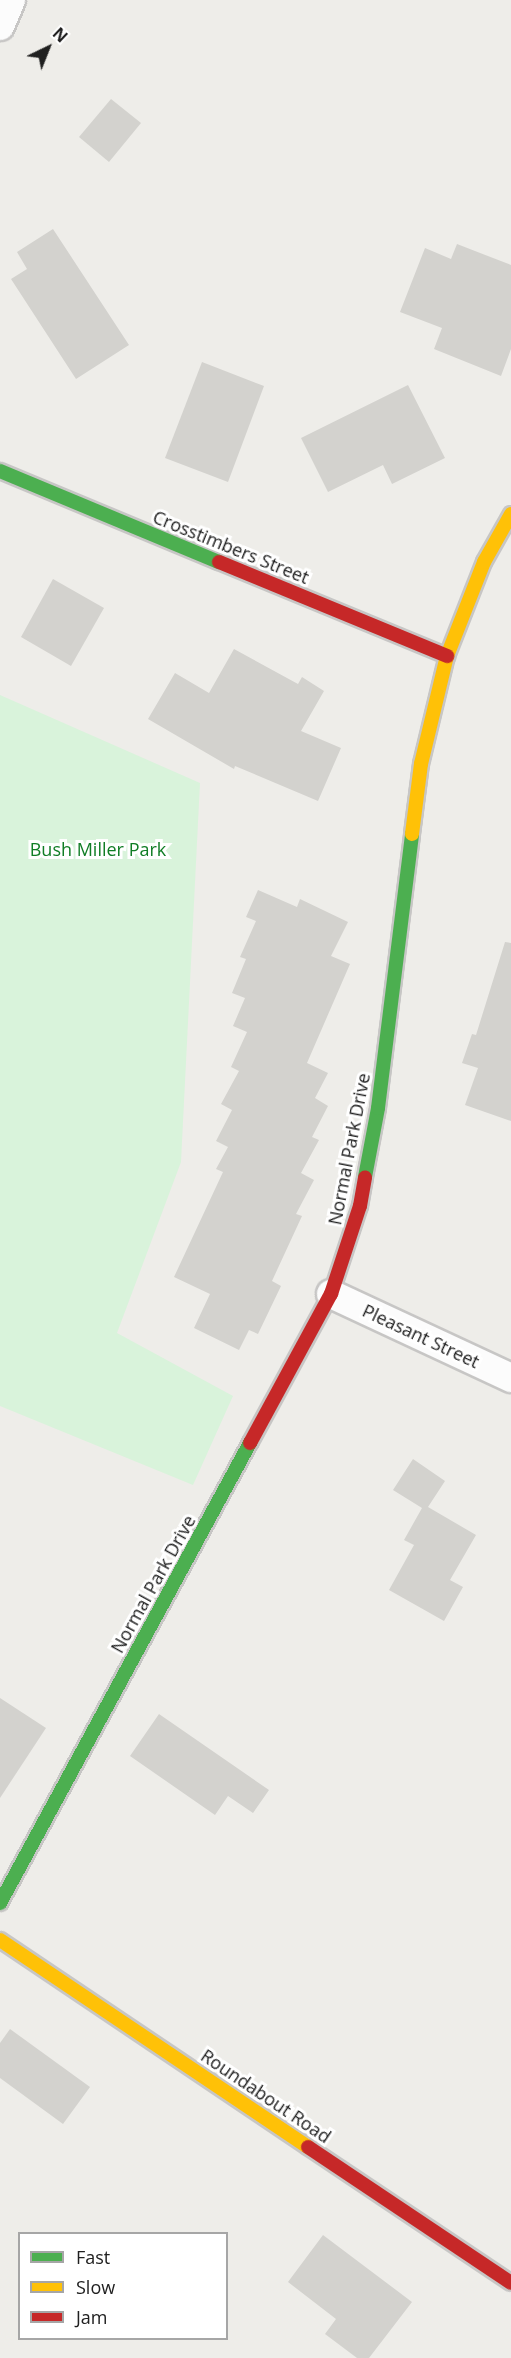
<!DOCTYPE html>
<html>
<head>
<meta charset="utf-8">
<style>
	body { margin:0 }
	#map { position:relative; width:511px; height:2358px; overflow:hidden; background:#eeede9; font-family:"Open Sans",sans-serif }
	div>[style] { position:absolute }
	.park>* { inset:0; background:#d9f3db }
	.building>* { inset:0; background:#d3d2ce }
	.roads { filter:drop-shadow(2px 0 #c7c6c5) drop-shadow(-2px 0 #c7c6c5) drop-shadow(0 2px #c7c6c5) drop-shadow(0 -2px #c7c6c5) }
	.street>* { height:28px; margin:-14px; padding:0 14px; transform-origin:14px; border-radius:14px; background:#fcfcfc }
	.fast>* { height:14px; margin:-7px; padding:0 7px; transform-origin:7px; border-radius:7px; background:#4caf50 }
	.slow>* { height:14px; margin:-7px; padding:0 7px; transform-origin:7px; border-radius:7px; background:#ffc107 }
	.jam>* { height:14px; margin:-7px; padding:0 7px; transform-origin:7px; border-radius:7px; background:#c62828 }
	span { translate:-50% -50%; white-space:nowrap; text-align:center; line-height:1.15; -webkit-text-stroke:6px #fff; paint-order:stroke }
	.street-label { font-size:18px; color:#202020 }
	.park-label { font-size:18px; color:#107d25 }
	.legend { position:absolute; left:18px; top:2232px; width:210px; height:108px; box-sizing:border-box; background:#fff; border:2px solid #a6a6a6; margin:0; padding:8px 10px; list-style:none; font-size:18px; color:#202020 }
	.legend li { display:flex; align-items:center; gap:12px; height:30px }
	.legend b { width:30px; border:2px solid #a6a6a6 }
	.north { position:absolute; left:18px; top:18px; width:60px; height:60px; -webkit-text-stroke:4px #fff; paint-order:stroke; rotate:43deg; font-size:16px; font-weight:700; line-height:24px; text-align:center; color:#202020 }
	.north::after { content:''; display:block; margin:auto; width:21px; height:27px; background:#202020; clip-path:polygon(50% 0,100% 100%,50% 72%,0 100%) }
</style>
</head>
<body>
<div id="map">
	<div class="park">
		<i style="clip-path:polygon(0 695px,200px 783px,181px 1162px,117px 1333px,233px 1396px,193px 1485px,0 1406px)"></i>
	</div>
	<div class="building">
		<i style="clip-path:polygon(111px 99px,141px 123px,109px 162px,79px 137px)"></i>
		<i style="clip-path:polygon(53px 229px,129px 345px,76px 379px,11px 279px,27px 269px,17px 252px)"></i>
		<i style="clip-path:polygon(457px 244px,511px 265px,511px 349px,501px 376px,434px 349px,442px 328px,400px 312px,425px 248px,451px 259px)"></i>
		<i style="clip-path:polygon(202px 362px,264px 386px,228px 482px,165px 458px)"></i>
		<i style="clip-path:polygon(408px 385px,445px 458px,392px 484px,383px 465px,328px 492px,301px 438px)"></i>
		<i style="clip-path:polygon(53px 579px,104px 608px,71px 666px,21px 637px)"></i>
		<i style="clip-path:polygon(234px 649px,298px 684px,302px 677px,324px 691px,301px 731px,341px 748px,318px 801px,235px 766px,234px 769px,148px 719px,175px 673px,209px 693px)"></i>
		<i style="clip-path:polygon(258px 890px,297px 907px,300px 899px,348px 922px,331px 956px,350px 964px,307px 1063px,328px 1073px,315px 1098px,328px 1106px,312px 1137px,319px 1140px,301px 1173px,314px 1180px,296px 1214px,302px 1216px,272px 1281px,281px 1286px,258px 1334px,249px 1330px,239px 1350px,194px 1328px,210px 1294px,174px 1277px,223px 1172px,216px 1169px,228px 1147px,216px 1141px,232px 1110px,221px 1104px,239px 1071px,231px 1067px,247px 1032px,233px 1026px,245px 998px,232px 993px,246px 959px,240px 957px,256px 921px,246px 917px)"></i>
		<i style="clip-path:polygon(505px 942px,511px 943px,511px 1121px,465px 1105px,478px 1068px,462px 1063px,472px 1034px,476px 1035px)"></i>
		<i style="clip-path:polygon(413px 1459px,445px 1481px,428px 1507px,476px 1535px,450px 1580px,463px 1587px,444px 1621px,389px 1590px,414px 1545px,404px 1540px,422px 1508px,393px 1490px)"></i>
		<i style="clip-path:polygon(0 1698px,46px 1728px,0 1798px)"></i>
		<i style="clip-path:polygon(159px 1714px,269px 1790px,253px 1813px,228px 1796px,215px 1815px,130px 1756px)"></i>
		<i style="clip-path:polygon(10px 2029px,90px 2087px,63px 2124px,0 2078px,0 2043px)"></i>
		<i style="clip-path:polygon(323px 2235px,412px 2302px,369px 2358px,357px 2358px,325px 2334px,336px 2319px,288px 2282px)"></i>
	</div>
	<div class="roads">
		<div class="street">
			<i style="left:0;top:26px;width:28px;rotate:-67deg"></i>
			<i style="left:331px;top:1294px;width:199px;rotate:25deg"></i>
		</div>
		<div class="fast">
			<i style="left:0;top:471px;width:237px;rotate:22.6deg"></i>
			<i style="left:365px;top:1177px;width:70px;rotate:-79.3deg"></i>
			<i style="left:378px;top:1108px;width:276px;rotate:-82.9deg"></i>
			<i style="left:0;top:1903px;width:524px;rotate:-61.48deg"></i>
		</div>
		<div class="slow">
			<i style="left:412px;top:834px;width:71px;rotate:-82.7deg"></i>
			<i style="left:421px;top:764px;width:111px;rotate:-76.5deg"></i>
			<i style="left:447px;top:656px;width:101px;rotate:-68.5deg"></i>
			<i style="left:484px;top:562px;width:55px;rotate:-60.6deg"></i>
			<i style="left:0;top:1940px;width:371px;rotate:33.9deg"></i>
		</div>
		<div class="jam">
			<i style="left:219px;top:562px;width:247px;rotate:22.4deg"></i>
			<i style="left:250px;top:1443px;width:170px;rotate:-61.5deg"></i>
			<i style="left:331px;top:1294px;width:93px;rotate:-71.8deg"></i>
			<i style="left:360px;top:1206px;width:29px;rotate:-80deg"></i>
			<i style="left:308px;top:2147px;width:244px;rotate:33.8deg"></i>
		</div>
	</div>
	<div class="street-label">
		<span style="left:231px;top:547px;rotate:22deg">Crosstimbers Street</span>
		<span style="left:349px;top:1149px;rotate:-79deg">Normal Park Drive</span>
		<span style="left:421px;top:1336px;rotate:25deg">Pleasant Street</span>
		<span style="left:153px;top:1584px;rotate:-61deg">Normal Park Drive</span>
		<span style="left:266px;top:2096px;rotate:34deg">Roundabout Road</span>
	</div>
	<div class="park-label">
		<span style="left:98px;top:849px">Bush Miller Park</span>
	</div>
	<ul class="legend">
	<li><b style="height:8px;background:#4caf50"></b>Fast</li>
	<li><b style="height:8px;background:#ffc107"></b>Slow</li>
	<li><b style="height:8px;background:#c62828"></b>Jam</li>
	</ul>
	<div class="north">N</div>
</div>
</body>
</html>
